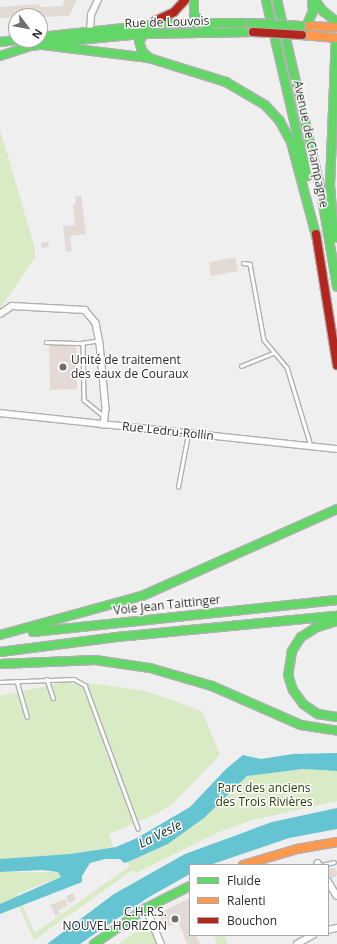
<!DOCTYPE html>
<html>
<head>
<meta charset="utf-8">
<style>
	body { margin:0 }
	#map { position:relative; width:337px; height:944px; overflow:hidden; background:#efeff0; font-family:"Open Sans",sans-serif }
	div>[style] { position:absolute }
	.green>* { inset:0; background:#d9ebc5 }
	.water>* { inset:0; background:#65c4d1 }
	.building>* { inset:0; background:#e3dad5 }
	.round { border-radius:50% }
	.roads { filter:drop-shadow(1px 0 #b0b0b1) drop-shadow(-1px 0 #b0b0b1) drop-shadow(0 1px #b0b0b1) drop-shadow(0 -1px #b0b0b1) }
	.lane>* { height:2.5px; margin:-1.25px; padding:0 1.25px; transform-origin:1.25px; border-radius:1.25px; background:#fdfdfd }
	.street>* { height:5.5px; margin:-2.75px; padding:0 2.75px; transform-origin:2.75px; border-radius:2.75px; background:#fdfdfd }
	.fast>* { height:8px; margin:-4px; padding:0 4px; transform-origin:4px; border-radius:4px; background:#63d668 }
	.slow>* { height:8px; margin:-4px; padding:0 4px; transform-origin:4px; border-radius:4px; background:#ff974d }
	.jam>* { height:8px; margin:-4px; padding:0 4px; transform-origin:4px; border-radius:4px; background:#b3261e }
	.bridges { filter:drop-shadow(1px 0 #b0b0b1) drop-shadow(-1px 0 #b0b0b1) drop-shadow(0 1px #b0b0b1) drop-shadow(0 -1px #b0b0b1) }
	.fast-bridge>* { height:8px; margin:-4px; padding:0 4px; transform-origin:4px; border-radius:4px; background:#63d668 }
	.jam-bridge>* { height:8px; margin:-4px; padding:0 4px; transform-origin:4px; border-radius:4px; background:#b3261e }
	.dots>* { width:11px; height:11px; translate:-50% -50%; box-sizing:border-box; border:2px solid #fff; border-radius:50% }
	span { translate:-50% -50%; white-space:nowrap; text-align:center; line-height:1.15; -webkit-text-stroke:3px #fff; paint-order:stroke }
	.street-label { font-size:12px; color:#29292a }
	.poi-label { font-size:12px; color:#29292a }
	.left { translate:0 -50%; text-align:left }
	.right { translate:-100% -50%; text-align:right }
	.park-label { font-size:12px; color:#293e03 }
	.water-label { font-size:13px; color:#182e32; font-style:italic }
	.legend { position:absolute; left:189px; top:864px; width:140px; height:72px; box-sizing:border-box; background:#fff; border:1px solid #a9a9aa; margin:0; padding:5px 7px; list-style:none; font-size:12px; color:#29292a }
	.legend li { display:flex; align-items:center; gap:8px; height:20px }
	.legend b { width:20px; border:1px solid #a9a9aa }
	.north { position:absolute; left:8px; top:8px; width:40px; height:40px; box-sizing:border-box; background:#fff; border:1px solid #a9a9aa; border-radius:50%; rotate:122deg; font-size:11px; font-weight:700; line-height:16px; text-align:center; color:#29292a }
	.north::after { content:''; display:block; margin:auto; width:14px; height:18px; background:#6e6e6f; clip-path:polygon(50% 0,100% 100%,50% 72%,0 100%) }
</style>
</head>
<body>
<div id="map">
	<div class="green">
		<i style="clip-path:polygon(0 129px,35px 249px,35px 257px,0 309px)"></i>
		<i style="clip-path:polygon(60px 683px,96px 684px,146px 691px,202px 711px,220px 755px,173px 803px,156px 814px,109px 834px,113px 847px,70px 854px,0 859px,0 696px)"></i>
		<i style="clip-path:polygon(303px 769px,337px 771px,337px 801px,253px 820px,219px 832px,136px 873px,133px 870px,34px 940px,15px 898px,0 904px,0 872px,58px 872px,61px 877px,58px 880px,49px 881px,17px 894px,35px 933px,130px 866px,127px 863px,168px 844px,195px 825px,247px 776px)"></i>
		<i style="clip-path:polygon(148px 924px,156px 944px,119px 944px)"></i>
		<i style="clip-path:polygon(214px 935px,224px 935px,228px 944px,217px 944px)"></i>
	</div>
	<div class="water">
		<i style="clip-path:polygon(337px 753px,337px 771px,303px 769px,247px 776px,204px 818px,168px 844px,128px 862px,124px 863px,120px 859px,105px 859px,90px 863px,82px 876px,82px 882px,0 914px,0 904px,61px 877px,58px 872px,42px 870px,0 872px,0 859px,70px 854px,116px 847px,137px 838px,190px 807px,226px 769px,243px 755px,261px 759px,293px 754px)"></i>
		<i style="clip-path:polygon(337px 808px,337px 829px,289px 838px,210px 865px,190px 865px,190px 874px,149px 897px,80px 944px,47px 944px,114px 894px,185px 854px,272px 822px)"></i>
	</div>
	<div class="building">
		<i style="clip-path:polygon(65px 0,77px 0,69px 16px,0 18px,0 7px,39px 4px,40px 7px,62px 6px)"></i>
		<i style="clip-path:polygon(81px 195px,86px 234px,70px 236px,72px 251px,66px 252px,63px 226px,75px 225px,73px 205px,76px 204px,75px 196px)"></i>
		<i style="clip-path:polygon(48px 241px,49px 247px,41px 248px,41px 243px)"></i>
		<i style="clip-path:polygon(235px 257px,238px 271px,211px 276px,209px 262px)"></i>
		<i style="clip-path:polygon(49px 345px,76px 346px,77px 389px,50px 390px)"></i>
		<i class="round" style="left:327px;top:868px;width:10px;height:10px"></i>
		<i style="clip-path:polygon(73px 893px,76px 900px,69px 903px,66px 896px)"></i>
		<i style="clip-path:polygon(190px 898px,190px 935px,196px 935px,200px 944px,187px 944px,179px 923px,163px 928px,158px 914px)"></i>
		<i style="clip-path:polygon(65px 899px,68px 906px,58px 910px,60px 914px,56px 917px,50px 905px)"></i>
	</div>
	<div class="roads">
		<div class="lane">
			<i style="left:243px;top:263px;width:7px;rotate:8deg"></i>
			<i style="left:250px;top:264px;width:77px;rotate:79.6deg"></i>
			<i style="left:264px;top:340px;width:35px;rotate:50deg"></i>
			<i style="left:287px;top:367px;width:83px;rotate:73.1deg"></i>
			<i style="left:98px;top:341px;width:15px;rotate:172deg"></i>
			<i style="left:83px;top:343px;width:57px;rotate:89deg"></i>
			<i style="left:84px;top:400px;width:27px;rotate:39deg"></i>
			<i style="left:46px;top:342px;width:37px;rotate:2deg"></i>
			<i style="left:241px;top:366px;width:35px;rotate:-22deg"></i>
			<i style="left:178px;top:487px;width:54px;rotate:-79.3deg"></i>
			<i style="left:47px;top:679px;width:20px;rotate:72deg"></i>
			<i style="left:17px;top:681px;width:37px;rotate:74deg"></i>
			<i style="left:0;top:682px;width:74px;rotate:-2.3deg"></i>
			<i style="left:74px;top:679px;width:13px;rotate:29deg"></i>
			<i style="left:85px;top:685px;width:153px;rotate:69.7deg"></i>
			<i style="left:322px;top:865px;width:12px;rotate:-14deg"></i>
		</div>
		<div class="street">
			<i style="left:90px;top:31px;width:16px;rotate:-86deg"></i>
			<i style="left:91px;top:15px;width:17px;rotate:-65deg"></i>
			<i style="left:0;top:314px;width:14px;rotate:-34deg"></i>
			<i style="left:12px;top:306px;width:73px;rotate:3.1deg"></i>
			<i style="left:85px;top:310px;width:17px;rotate:50deg"></i>
			<i style="left:96px;top:323px;width:21px;rotate:79deg"></i>
			<i style="left:100px;top:344px;width:65px;rotate:84.7deg"></i>
			<i style="left:106px;top:409px;width:16px;rotate:97deg"></i>
			<i style="left:0;top:413px;width:339px;rotate:6.1deg"></i>
			<i style="left:318px;top:863px;width:2px;rotate:63deg"></i>
			<i style="left:328px;top:881px;width:17px;rotate:59deg"></i>
			<i style="left:146px;top:908px;width:39px;rotate:67deg"></i>
			<i style="left:328px;top:930px;width:9px;rotate:-13deg"></i>
			<i style="left:297px;top:944px;width:18px;rotate:-29deg"></i>
		</div>
		<div class="fast">
			<i style="left:194px;top:0;width:15px;rotate:90deg"></i>
			<i style="left:194px;top:15px;width:25px;rotate:45deg"></i>
			<i style="left:266px;top:0;width:181px;rotate:76.9deg"></i>
			<i style="left:277px;top:0;width:191px;rotate:77deg"></i>
			<i style="left:320px;top:186px;width:102px;rotate:80.4deg"></i>
			<i style="left:315px;top:0;width:14px;rotate:54deg"></i>
			<i style="left:323px;top:11px;width:18px;rotate:38deg"></i>
			<i style="left:146px;top:32px;width:11px;rotate:128deg"></i>
			<i style="left:139px;top:41px;width:10px;rotate:73deg"></i>
			<i style="left:142px;top:51px;width:10px;rotate:45deg"></i>
			<i style="left:302px;top:35px;width:26px;rotate:-65deg"></i>
			<i style="left:313px;top:11px;width:11px;rotate:-95deg"></i>
			<i style="left:40px;top:37px;width:132px;rotate:-6.1deg"></i>
			<i style="left:171px;top:23px;width:80px"></i>
			<i style="left:0;top:42px;width:16px;rotate:-7deg"></i>
			<i style="left:43px;top:45px;width:107px;rotate:7deg"></i>
			<i style="left:149px;top:58px;width:81px;rotate:17.3deg"></i>
			<i style="left:226px;top:82px;width:45px;rotate:30.5deg"></i>
			<i style="left:265px;top:105px;width:21px;rotate:47deg"></i>
			<i style="left:279px;top:120px;width:25px;rotate:61deg"></i>
			<i style="left:291px;top:142px;width:100px;rotate:75deg"></i>
			<i style="left:0;top:56px;width:33px;rotate:-18deg"></i>
			<i style="left:31px;top:46px;width:57px;rotate:-7deg"></i>
			<i style="left:88px;top:39px;width:54px;rotate:-5.3deg"></i>
			<i style="left:142px;top:34px;width:111px;rotate:-1deg"></i>
			<i style="left:334px;top:238px;width:53px;rotate:-94.3deg"></i>
			<i style="left:330px;top:185px;width:147px;rotate:-87.7deg"></i>
			<i style="left:337px;top:621px;width:21px;rotate:163deg"></i>
			<i style="left:317px;top:627px;width:19px;rotate:148deg"></i>
			<i style="left:301px;top:637px;width:17px;rotate:123deg"></i>
			<i style="left:292px;top:651px;width:24px;rotate:99deg"></i>
			<i style="left:288px;top:675px;width:16px;rotate:72deg"></i>
			<i style="left:293px;top:690px;width:17px;rotate:54deg"></i>
			<i style="left:303px;top:704px;width:18px;rotate:34deg"></i>
			<i style="left:318px;top:714px;width:19px;rotate:9deg"></i>
			<i style="left:33px;top:632px;width:306px;rotate:-6deg"></i>
			<i style="left:0;top:635px;width:147px;rotate:-15.4deg"></i>
			<i style="left:142px;top:596px;width:214px;rotate:-24deg"></i>
			<i style="left:0;top:652px;width:118px;rotate:-7.3deg"></i>
			<i style="left:117px;top:637px;width:221px;rotate:-5.5deg"></i>
			<i style="left:0;top:664px;width:95px;rotate:-2.4deg"></i>
			<i style="left:95px;top:660px;width:56px;rotate:8.3deg"></i>
			<i style="left:150px;top:668px;width:65px;rotate:16.2deg"></i>
			<i style="left:212px;top:686px;width:97px;rotate:23.7deg"></i>
			<i style="left:301px;top:725px;width:36px;rotate:9deg"></i>
			<i style="left:94px;top:944px;width:63px;rotate:-34.7deg"></i>
			<i style="left:146px;top:908px;width:49px;rotate:-26.6deg"></i>
		</div>
		<div class="slow">
			<i style="left:302px;top:26px;width:35px;rotate:2deg"></i>
			<i style="left:302px;top:35px;width:35px;rotate:5deg"></i>
			<i style="left:243px;top:865px;width:56px;rotate:-16.5deg"></i>
			<i style="left:297px;top:849px;width:41px;rotate:-9.9deg"></i>
		</div>
		<div class="jam">
			<i style="left:155px;top:21px;width:21px;rotate:-25deg"></i>
			<i style="left:174px;top:12px;width:16px;rotate:-47deg"></i>
			<i style="left:316px;top:234px;width:133px;rotate:80.9deg"></i>
		</div>
	</div>
	<div class="bridges">
		<div class="fast-bridge">
			<i style="left:251px;top:23px;width:50px;rotate:3.4deg"></i>
		</div>
		<div class="jam-bridge">
			<i style="left:253px;top:32px;width:49px;rotate:3.5deg"></i>
		</div>
	</div>
	<div class="dots">
		<i style="left:63px;top:367px;background:#6e6e6f"></i>
		<i style="left:175px;top:919px;background:#6e6e6f"></i>
	</div>
	<div class="street-label">
		<span style="left:167px;top:22px;rotate:-2deg">Rue de Louvois</span>
		<span style="left:311px;top:144px;rotate:78deg">Avenue de Champagne</span>
		<span style="left:168px;top:431px;rotate:6deg">Rue Ledru-Rollin</span>
		<span style="left:167px;top:605px;rotate:-6deg">Voie Jean Taittinger</span>
	</div>
	<div class="poi-label">
		<span class="left" style="left:71px;top:367px">Unité de traitement<br>des eaux de Couraux</span>
		<span class="right" style="left:167px;top:919px">C.H.R.S.<br>NOUVEL HORIZON</span>
	</div>
	<div class="park-label">
		<span style="left:264px;top:795px">Parc des anciens<br>des Trois Rivières</span>
	</div>
	<div class="water-label">
		<span style="left:160px;top:834px;rotate:-26deg">La Vesle</span>
	</div>
	<ul class="legend">
	<li><b style="height:5px;background:#63d668"></b>Fluide</li>
	<li><b style="height:5px;background:#ff974d"></b>Ralenti</li>
	<li><b style="height:5px;background:#b3261e"></b>Bouchon</li>
	</ul>
	<div class="north">N</div>
</div>
</body>
</html>
